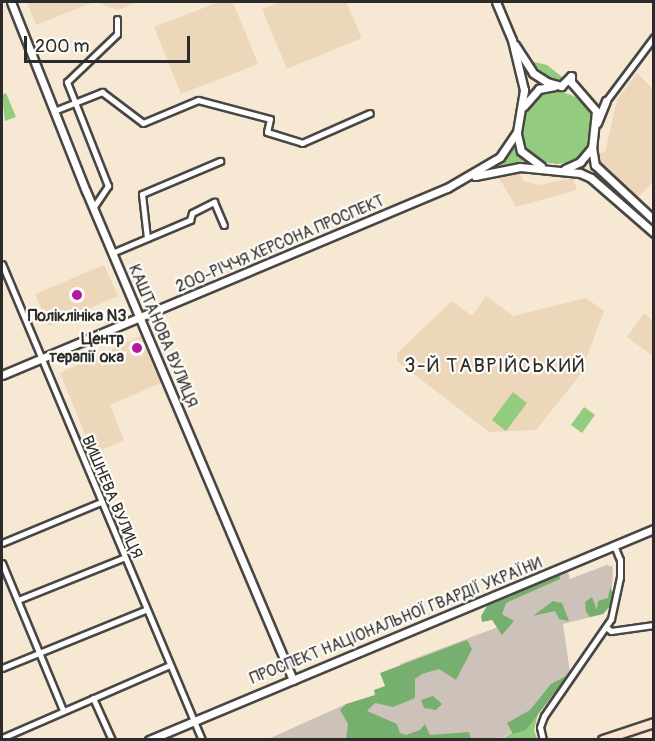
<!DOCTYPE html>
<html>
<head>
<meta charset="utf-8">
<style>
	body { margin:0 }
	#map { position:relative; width:655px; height:741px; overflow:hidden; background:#f6e8d3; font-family:Pangolin,sans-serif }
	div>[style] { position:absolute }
	.built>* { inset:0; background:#edd7bb }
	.industrial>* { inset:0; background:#ccc2b9 }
	.green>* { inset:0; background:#94cc7f }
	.round { border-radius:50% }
	.forest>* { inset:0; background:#77b06e }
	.roads { filter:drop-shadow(2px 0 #494744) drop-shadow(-2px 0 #494744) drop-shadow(0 2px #494744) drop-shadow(0 -2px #494744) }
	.minor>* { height:5px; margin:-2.5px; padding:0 2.5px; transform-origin:2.5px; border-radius:2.5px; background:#fff }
	.tertiary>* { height:7px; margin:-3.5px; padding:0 3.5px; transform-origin:3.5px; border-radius:3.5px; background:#fff }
	.secondary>* { height:8px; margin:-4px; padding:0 4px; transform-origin:4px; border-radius:4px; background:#fde4d1 }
	.dots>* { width:16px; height:16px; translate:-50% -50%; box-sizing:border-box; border:3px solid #fdfcf7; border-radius:50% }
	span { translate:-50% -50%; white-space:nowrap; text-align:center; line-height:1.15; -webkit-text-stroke:4.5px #fdfcf7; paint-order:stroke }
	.street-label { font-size:16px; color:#2b2b2b }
	.poi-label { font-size:16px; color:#2b2b2b; font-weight:700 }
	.right { translate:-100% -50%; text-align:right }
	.quarter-label { font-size:20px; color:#2b2b2b; letter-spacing:1.5px }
	.frame { position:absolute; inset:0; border:3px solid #2b2b2b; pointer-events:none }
	.scale { position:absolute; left:24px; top:36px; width:166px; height:27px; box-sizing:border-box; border:3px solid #2b2b2b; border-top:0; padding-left:8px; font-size:18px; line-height:21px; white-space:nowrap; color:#2b2b2b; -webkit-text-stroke:4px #fdfcf7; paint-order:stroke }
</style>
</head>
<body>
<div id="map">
	<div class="built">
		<i style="clip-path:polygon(27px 2px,94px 2px,36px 25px)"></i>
		<i style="clip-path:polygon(96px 2px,139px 2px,117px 10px)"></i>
		<i style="clip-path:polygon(219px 2px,233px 2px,258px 64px,181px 94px,154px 27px)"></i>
		<i style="clip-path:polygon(280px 2px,346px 2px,362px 38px,287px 69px,262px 9px)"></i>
		<i style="clip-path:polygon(637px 73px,654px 90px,653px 181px,638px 198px,604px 169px,599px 159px,599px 153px,605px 152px,617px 100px)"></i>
		<i style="clip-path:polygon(520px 173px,523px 181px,540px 185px,573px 178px,577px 190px,516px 207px,499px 178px)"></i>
		<i style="clip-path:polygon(104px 265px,118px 296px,49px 326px,35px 294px)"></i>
		<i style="clip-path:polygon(486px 296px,513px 316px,586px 298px,604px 311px,580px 375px,536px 430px,489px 432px,397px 361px,397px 353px,452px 301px,472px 316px)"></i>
		<i style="clip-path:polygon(644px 313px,653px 321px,653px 356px,627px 337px)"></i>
		<i style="clip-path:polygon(143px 335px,163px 382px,110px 405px,124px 440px,93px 454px,60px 373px)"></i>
	</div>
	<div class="industrial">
		<i style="clip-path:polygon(607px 565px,613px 567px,611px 605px,603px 614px,563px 624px,570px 672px,538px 714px,501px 739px,266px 740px,346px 704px,408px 686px,400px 664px,506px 624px,496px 602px,568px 572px,570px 579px)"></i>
	</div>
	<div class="green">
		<i style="clip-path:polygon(530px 61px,547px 65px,566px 80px,551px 79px)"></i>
		<i class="round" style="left:521px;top:92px;width:72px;height:72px"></i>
		<i style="clip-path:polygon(6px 93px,16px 117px,5px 121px,2px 95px)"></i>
		<i style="clip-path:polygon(514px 146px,525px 164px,499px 165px,507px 156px)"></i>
		<i style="clip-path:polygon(513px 392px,527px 403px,506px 431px,492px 420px)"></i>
		<i style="clip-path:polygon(584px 407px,595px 415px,582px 433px,571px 425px)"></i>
		<i style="clip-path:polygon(538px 714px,534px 730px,537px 739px,501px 740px)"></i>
	</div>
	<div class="forest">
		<i style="clip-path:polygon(561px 572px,560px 579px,506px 603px,502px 614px,514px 621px,502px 635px,492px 620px,482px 622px,481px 616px,490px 601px)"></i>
		<i style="clip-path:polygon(610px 588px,614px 594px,611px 605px,603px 614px,590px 617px,586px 612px,585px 602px,592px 597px,597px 610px,598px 601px,608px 598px)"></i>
		<i style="clip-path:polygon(553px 601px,562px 603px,569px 621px,559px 619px,555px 611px,533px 616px)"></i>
		<i style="clip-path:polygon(467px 640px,472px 649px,456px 680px,439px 669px,422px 674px,415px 679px,415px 698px,393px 707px,375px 703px,367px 711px,397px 724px,400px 733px,406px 735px,420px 730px,425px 724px,430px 735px,469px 732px,471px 739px,346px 739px,348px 724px,340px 710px,346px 704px,375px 695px,374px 690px,385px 686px,380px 673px)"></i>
		<i style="clip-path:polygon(568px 675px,526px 730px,513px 734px,507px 723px,530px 710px,551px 684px)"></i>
		<i style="clip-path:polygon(433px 696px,442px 704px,436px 710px,424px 708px,421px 700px)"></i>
	</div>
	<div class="roads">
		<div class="minor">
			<i style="left:606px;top:101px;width:80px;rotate:-53.1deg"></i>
			<i style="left:54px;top:111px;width:52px;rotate:-21.6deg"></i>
			<i style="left:102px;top:92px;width:51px;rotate:37.1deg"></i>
			<i style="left:143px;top:123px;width:60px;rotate:-22.7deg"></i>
			<i style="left:198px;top:100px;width:74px;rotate:14.8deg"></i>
			<i style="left:270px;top:119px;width:13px;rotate:103deg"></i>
			<i style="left:267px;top:132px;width:37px;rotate:17deg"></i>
			<i style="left:302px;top:143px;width:74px;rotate:-23.8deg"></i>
			<i style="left:93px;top:208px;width:27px;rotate:-56deg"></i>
			<i style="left:108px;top:186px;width:112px;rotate:-111.5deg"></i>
			<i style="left:67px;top:82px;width:69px;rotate:-43.8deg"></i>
			<i style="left:117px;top:34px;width:15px;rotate:-90deg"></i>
			<i style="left:147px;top:238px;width:44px;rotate:-96.5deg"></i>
			<i style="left:142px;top:194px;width:85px;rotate:-22.9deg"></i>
			<i style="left:112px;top:253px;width:85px;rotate:-22.9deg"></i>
			<i style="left:190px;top:220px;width:7px;rotate:-74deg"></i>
			<i style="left:192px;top:213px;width:25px;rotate:-27deg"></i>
			<i style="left:214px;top:202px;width:25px;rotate:67deg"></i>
			<i style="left:2px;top:264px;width:516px;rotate:67.21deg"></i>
			<i style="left:2px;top:543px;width:107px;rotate:-22.5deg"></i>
			<i style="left:2px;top:563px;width:159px;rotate:67.5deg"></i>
			<i style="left:18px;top:600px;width:113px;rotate:-21.8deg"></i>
			<i style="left:607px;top:628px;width:5px;rotate:37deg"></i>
			<i style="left:611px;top:631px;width:43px;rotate:-7.9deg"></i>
			<i style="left:2px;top:668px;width:154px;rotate:-22.1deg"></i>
			<i style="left:93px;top:698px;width:46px;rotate:65.7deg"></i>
			<i style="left:2px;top:738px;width:183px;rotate:-23.5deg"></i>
			<i style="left:543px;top:740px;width:13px;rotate:-103deg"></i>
			<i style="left:540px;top:727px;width:12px;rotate:-70deg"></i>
			<i style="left:544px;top:716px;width:118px;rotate:-55.4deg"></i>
			<i style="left:611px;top:619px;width:43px;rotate:-77.9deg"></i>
			<i style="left:620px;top:577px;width:17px;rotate:-90deg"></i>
			<i style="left:620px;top:560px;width:16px;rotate:-112deg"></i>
		</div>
		<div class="tertiary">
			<i style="left:11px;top:2px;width:203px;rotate:68.4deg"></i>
			<i style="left:86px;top:191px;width:531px;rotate:67.06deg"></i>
			<i style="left:515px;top:45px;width:33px;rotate:57deg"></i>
			<i style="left:533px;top:73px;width:17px;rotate:33deg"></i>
			<i style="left:547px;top:82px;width:15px;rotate:16deg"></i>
			<i style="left:561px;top:86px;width:14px;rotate:-45deg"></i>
			<i style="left:571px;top:76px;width:6px;rotate:90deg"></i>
			<i style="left:571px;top:82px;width:38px;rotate:49deg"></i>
			<i style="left:596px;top:111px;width:36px;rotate:96deg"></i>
			<i style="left:592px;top:147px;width:18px;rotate:81deg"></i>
			<i style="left:595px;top:165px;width:81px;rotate:43deg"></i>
			<i style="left:524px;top:106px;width:23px;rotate:-49deg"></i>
			<i style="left:539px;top:89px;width:16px;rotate:-11deg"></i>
			<i style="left:597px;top:123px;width:24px;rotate:-68deg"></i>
			<i style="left:517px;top:134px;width:17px;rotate:77deg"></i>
			<i style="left:521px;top:151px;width:25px;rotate:37deg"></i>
			<i style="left:565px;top:169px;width:17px;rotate:-25deg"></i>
			<i style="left:580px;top:162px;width:17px;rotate:-50deg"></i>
			<i style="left:475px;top:176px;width:46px;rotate:-11.3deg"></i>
			<i style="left:520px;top:167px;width:60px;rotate:5.7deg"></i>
			<i style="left:580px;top:173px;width:12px;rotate:24deg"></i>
			<i style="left:591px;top:178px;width:84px;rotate:41.1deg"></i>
			<i style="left:2px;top:375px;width:483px;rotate:-22.8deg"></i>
			<i style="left:447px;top:188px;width:61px;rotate:-30.3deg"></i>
			<i style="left:500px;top:157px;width:30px;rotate:-56deg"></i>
			<i style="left:517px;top:132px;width:43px;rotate:-80.5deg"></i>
			<i style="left:524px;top:90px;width:51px;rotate:-103.5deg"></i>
			<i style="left:512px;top:40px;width:41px;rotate:-112.8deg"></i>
			<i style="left:149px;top:740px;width:547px;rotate:-22.68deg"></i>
		</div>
		<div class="secondary">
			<i style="left:603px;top:740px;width:54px;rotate:-18.4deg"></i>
		</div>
	</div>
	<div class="dots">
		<i style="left:77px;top:295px;background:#b5179e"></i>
		<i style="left:137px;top:348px;background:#b5179e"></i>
	</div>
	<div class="street-label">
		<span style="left:280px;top:244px;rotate:-23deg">200-РІЧЧЯ ХЕРСОНА ПРОСПЕКТ</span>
		<span style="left:163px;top:336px;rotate:67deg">КАШТАНОВА ВУЛИЦЯ</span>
		<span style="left:112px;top:497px;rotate:67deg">ВИШНЕВА ВУЛИЦЯ</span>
		<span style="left:396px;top:621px;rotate:-22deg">ПРОСПЕКТ НАЦІОНАЛЬНОЇ ГВАРДІЇ УКРАЇНИ</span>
	</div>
	<div class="poi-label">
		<span style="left:77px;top:316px">Поліклініка N3</span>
		<span class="right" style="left:124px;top:348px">Центр<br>терапії ока</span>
	</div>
	<div class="quarter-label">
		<span style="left:495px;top:365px">3-Й ТАВРІЙСЬКИЙ</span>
	</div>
	<div class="frame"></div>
	<div class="scale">200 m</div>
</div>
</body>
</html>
